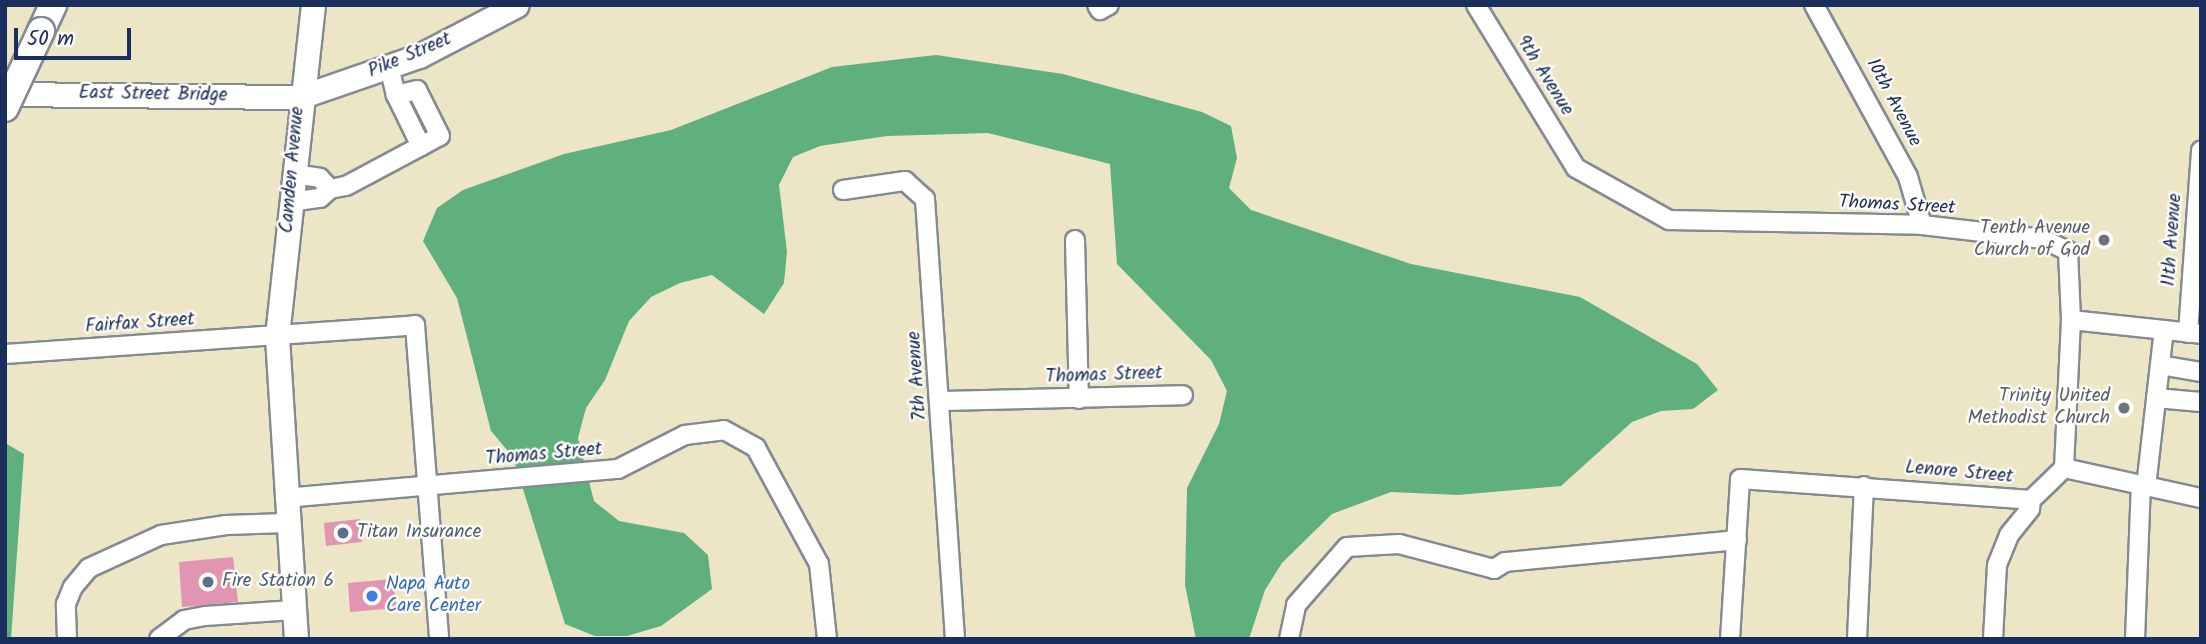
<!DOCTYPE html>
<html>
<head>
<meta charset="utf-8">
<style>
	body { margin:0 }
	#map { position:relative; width:2206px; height:644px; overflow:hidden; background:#ece5c6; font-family:Kalam,sans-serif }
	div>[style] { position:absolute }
	.forest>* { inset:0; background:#5fb07d }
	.building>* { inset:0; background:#e095b1 }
	.roads { filter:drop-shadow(2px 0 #848a92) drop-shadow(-2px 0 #848a92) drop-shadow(0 2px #848a92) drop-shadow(0 -2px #848a92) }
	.minor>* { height:18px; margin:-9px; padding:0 9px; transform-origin:9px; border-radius:9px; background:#fff }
	.major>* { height:23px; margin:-11.5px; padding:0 11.5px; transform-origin:11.5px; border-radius:11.5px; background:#fff }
	.highway>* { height:26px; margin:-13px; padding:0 13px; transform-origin:13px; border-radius:13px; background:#fff }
	.bridges { filter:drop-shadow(2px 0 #848a92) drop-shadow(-2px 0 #848a92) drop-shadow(0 2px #848a92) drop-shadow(0 -2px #848a92) }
	.highway-bridge>* { height:26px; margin:-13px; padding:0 13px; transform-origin:13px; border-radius:13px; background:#fff }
	.dots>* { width:19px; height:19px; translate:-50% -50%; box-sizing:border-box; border:4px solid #fdfcf7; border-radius:50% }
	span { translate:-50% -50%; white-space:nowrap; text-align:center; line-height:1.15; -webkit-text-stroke:5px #fdfcf7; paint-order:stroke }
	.street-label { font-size:19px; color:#1b2f5e }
	.worship-label { font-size:19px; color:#5b616d }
	.right { translate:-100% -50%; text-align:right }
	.service-label { font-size:19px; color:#4e5e75 }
	.left { translate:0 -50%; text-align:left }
	.shop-label { font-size:19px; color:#366cbe }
	.frame { position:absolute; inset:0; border:7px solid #1b2f5e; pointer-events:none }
	.scale { position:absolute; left:14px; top:28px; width:117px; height:32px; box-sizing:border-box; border:4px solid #1b2f5e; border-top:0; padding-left:9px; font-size:21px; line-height:24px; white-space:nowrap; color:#1b2f5e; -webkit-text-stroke:5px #fdfcf7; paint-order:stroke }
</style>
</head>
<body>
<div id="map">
	<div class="forest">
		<i style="clip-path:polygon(936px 55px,1063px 74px,1202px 112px,1231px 126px,1237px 158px,1229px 188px,1251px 210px,1411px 264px,1580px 297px,1697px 364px,1718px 390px,1693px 409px,1661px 411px,1632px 422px,1561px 486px,1458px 495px,1391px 492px,1332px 514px,1282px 563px,1265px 590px,1249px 639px,1196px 639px,1185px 585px,1187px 488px,1219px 424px,1227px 391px,1211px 360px,1117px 264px,1110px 164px,988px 133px,887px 136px,820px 146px,793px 157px,779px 185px,787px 252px,784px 283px,764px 314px,712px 275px,680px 283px,651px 297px,629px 321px,605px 380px,586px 408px,578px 438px,594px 501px,619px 521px,684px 533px,708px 555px,712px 589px,661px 626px,627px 636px,595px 636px,565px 624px,513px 457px,491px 431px,457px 298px,423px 241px,437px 208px,463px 190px,564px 154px,671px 130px,832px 67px)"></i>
		<i style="clip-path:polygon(5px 443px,24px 454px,11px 639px,5px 639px)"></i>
	</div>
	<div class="building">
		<i style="clip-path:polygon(360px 519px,362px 542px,326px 546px,324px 523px)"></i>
		<i style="clip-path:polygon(233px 557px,238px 602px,182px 607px,179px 562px)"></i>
		<i style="clip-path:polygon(393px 579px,397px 608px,350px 612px,348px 583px)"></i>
	</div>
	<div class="roads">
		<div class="minor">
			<i style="left:1097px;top:5px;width:6px;rotate:59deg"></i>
			<i style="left:1100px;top:10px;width:10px;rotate:-29deg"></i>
			<i style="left:1476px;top:5px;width:191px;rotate:58.5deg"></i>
			<i style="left:1576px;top:168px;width:107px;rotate:29.2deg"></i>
			<i style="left:1669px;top:220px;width:253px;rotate:1.1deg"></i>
			<i style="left:1922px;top:225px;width:122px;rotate:6.6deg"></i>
			<i style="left:2043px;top:239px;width:28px;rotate:26deg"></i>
			<i style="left:2068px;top:251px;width:69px;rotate:87.5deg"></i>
			<i style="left:2071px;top:320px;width:148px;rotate:92.7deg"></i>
			<i style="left:1814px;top:5px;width:196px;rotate:61.3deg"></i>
			<i style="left:1908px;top:177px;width:50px;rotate:73.7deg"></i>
			<i style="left:389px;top:67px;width:29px;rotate:76deg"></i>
			<i style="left:396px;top:95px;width:57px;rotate:63.9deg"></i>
			<i style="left:421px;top:146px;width:21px;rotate:-28deg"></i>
			<i style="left:440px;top:136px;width:51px;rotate:-116.6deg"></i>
			<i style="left:417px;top:90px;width:22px;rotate:167deg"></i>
			<i style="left:293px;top:174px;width:27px;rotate:8deg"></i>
			<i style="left:320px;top:178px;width:15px;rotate:48deg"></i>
			<i style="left:843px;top:190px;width:63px;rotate:-8.3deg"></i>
			<i style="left:905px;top:181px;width:27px;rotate:42deg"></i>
			<i style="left:925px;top:199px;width:441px;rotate:86.1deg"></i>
			<i style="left:290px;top:202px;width:30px;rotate:-8deg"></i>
			<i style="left:320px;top:198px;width:13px;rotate:-42deg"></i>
			<i style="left:330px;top:189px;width:16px;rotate:-11deg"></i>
			<i style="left:346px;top:186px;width:85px;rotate:-28.1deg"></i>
			<i style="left:1075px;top:240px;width:159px;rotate:88.6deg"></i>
			<i style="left:2071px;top:320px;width:131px;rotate:6.1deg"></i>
			<i style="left:2188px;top:333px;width:183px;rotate:-85.9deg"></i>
			<i style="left:5px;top:354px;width:411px;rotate:-4deg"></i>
			<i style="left:415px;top:325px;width:315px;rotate:85.6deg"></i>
			<i style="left:2160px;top:365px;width:42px;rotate:9.7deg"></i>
			<i style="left:2156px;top:398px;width:45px;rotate:5.1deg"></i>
			<i style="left:942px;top:401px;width:241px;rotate:-1.4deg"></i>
			<i style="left:2064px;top:468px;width:140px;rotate:12.4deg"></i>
			<i style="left:2146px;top:487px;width:158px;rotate:-83.5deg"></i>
			<i style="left:285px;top:498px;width:334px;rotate:-5deg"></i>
			<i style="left:618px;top:469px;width:75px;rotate:-26.9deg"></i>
			<i style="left:685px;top:435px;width:39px;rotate:-7deg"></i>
			<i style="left:724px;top:430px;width:37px;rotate:29deg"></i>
			<i style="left:756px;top:448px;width:132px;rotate:61.5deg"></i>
			<i style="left:819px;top:564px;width:75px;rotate:83.9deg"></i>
			<i style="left:67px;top:639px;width:35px;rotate:-92deg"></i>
			<i style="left:66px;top:604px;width:18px;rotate:-68deg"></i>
			<i style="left:73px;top:587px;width:25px;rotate:-50deg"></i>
			<i style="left:89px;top:568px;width:79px;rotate:-24.6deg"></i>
			<i style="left:161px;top:535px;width:66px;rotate:-8.7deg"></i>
			<i style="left:226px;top:525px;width:61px;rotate:-1.9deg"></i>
			<i style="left:159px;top:639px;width:31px;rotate:-37deg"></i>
			<i style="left:184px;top:620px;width:21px;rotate:-11deg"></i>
			<i style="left:205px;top:616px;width:89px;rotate:-3.9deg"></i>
			<i style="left:1289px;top:639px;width:35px;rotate:-78deg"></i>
			<i style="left:1296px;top:605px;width:77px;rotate:-48.7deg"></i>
			<i style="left:1347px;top:547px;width:52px;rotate:-3.3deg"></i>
			<i style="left:1399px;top:544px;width:98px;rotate:14.7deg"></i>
			<i style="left:1494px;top:569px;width:13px;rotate:-32deg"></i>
			<i style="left:1505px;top:562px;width:233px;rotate:-5.4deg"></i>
			<i style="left:1730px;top:639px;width:160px;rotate:-86.4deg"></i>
			<i style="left:1740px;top:479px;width:292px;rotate:4.1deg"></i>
			<i style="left:2031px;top:500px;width:46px;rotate:-44.1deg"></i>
			<i style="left:1857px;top:639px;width:153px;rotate:-87.4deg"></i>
			<i style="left:1993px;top:639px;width:74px;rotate:-86.9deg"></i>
			<i style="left:1997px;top:565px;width:32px;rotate:-68deg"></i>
			<i style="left:2009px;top:535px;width:33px;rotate:-51deg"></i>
			<i style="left:2030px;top:509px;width:9px;rotate:-84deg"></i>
			<i style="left:2135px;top:639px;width:153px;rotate:-87.8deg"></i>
		</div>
		<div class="major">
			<i style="left:5px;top:94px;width:295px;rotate:0.6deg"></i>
			<i style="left:300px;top:97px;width:126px;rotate:-19deg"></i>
			<i style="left:419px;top:56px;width:110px;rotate:-27.5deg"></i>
			<i style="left:296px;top:639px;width:304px;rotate:-93.6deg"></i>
			<i style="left:277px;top:336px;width:333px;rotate:-83.8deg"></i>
		</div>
		<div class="highway">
			<i style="left:41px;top:31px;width:29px;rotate:-65deg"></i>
		</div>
	</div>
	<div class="bridges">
		<div class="highway-bridge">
			<i style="left:5px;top:108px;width:85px;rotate:-64.9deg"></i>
		</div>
	</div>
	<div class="dots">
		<i style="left:2104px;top:240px;background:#6b7280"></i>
		<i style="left:2124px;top:408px;background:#6b7280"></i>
		<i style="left:343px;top:533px;background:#5c6f8a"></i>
		<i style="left:208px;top:582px;background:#5c6f8a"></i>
		<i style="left:372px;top:596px;background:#3f7fe0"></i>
	</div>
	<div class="street-label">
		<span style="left:410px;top:56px;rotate:-23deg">Pike Street</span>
		<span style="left:1544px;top:76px;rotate:58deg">9th Avenue</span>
		<span style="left:153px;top:95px;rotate:1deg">East Street Bridge</span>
		<span style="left:1893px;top:103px;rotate:62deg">10th Avenue</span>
		<span style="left:293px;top:170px;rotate:-85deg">Camden Avenue</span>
		<span style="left:1897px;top:206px;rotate:3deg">Thomas Street</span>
		<span style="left:2173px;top:240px;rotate:-86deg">11th Avenue</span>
		<span style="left:140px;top:324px;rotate:-4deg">Fairfax Street</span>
		<span style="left:918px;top:376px;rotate:-94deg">7th Avenue</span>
		<span style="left:1104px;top:376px;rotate:-2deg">Thomas Street</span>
		<span style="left:544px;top:455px;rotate:-5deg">Thomas Street</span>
		<span style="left:1959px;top:473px;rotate:5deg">Lenore Street</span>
	</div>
	<div class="worship-label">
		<span class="right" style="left:2090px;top:240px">Tenth Avenue<br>Church of God</span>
		<span class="right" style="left:2110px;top:408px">Trinity United<br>Methodist Church</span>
	</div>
	<div class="service-label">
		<span class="left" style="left:357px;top:533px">Titan Insurance</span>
		<span class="left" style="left:222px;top:582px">Fire Station 6</span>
	</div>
	<div class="shop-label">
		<span class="left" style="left:386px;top:596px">Napa Auto<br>Care Center</span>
	</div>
	<div class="frame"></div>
	<div class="scale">50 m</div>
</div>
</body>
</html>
